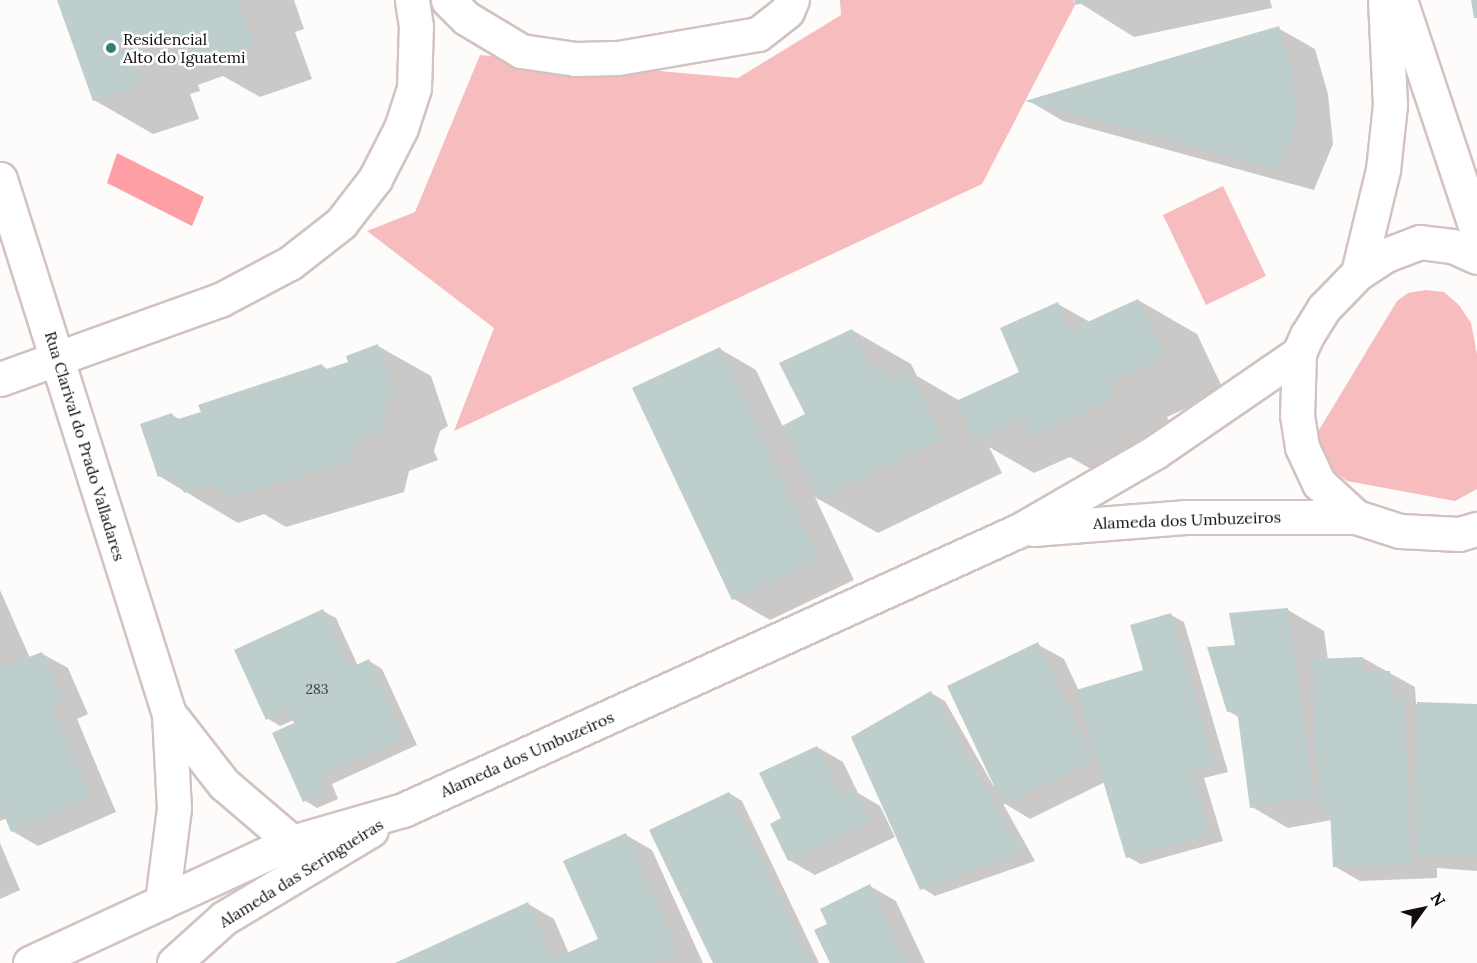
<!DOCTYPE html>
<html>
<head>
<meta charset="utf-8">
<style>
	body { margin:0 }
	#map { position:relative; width:1477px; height:963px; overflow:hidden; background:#fefbfb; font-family:Lora,serif }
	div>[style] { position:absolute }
	.green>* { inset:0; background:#f7bcbd }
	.water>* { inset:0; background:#fd9fa4 }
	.shadow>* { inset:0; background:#0003 }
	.building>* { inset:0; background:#bdcecd }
	.roads { filter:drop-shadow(2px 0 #d2c2c2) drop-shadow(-2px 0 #d2c2c2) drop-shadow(0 2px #d2c2c2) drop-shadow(0 -2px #d2c2c2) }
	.street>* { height:33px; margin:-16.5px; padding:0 16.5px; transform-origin:16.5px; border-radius:16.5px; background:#fff }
	.secondary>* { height:33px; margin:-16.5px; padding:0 16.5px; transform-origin:16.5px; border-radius:16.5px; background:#fff }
	.dots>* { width:16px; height:16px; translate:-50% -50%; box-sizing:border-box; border:3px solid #fff; border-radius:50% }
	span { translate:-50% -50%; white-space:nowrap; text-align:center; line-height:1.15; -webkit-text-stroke:5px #fff; paint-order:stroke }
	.number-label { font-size:14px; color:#3d3c3d }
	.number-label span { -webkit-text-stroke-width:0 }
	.poi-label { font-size:16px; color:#120c0d }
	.left { translate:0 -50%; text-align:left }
	.street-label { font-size:16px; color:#120c0d }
	.north { position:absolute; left:1393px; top:879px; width:60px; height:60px; -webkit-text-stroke:4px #fff; paint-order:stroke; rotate:57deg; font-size:16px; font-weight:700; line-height:24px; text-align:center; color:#120c0d }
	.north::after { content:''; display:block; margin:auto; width:21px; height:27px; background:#120c0d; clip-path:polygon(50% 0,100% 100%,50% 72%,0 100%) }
</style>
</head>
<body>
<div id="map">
	<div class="green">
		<i style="clip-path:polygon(840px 0,1073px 0,1075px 5px,982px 184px,454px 431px,494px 328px,367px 231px,415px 212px,480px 55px,738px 78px,841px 15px)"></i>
		<i style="clip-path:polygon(1223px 186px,1266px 276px,1206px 305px,1163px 215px)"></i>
		<i style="clip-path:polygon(1426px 290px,1444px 292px,1459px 305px,1471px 323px,1477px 354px,1477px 489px,1455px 501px,1347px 481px,1327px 466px,1319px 449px,1319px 430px,1397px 301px,1408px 293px)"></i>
	</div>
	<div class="water">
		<i style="clip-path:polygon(117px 153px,204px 197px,192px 226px,107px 183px)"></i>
	</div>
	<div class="shadow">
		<i style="clip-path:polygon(59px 0,294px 0,304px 29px,295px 32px,312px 79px,260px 97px,223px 76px,198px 85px,200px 91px,190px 94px,199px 119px,153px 134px,94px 100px)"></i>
		<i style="clip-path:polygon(1075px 0,1270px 0,1272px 8px,1134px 37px)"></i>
		<i style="clip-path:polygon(1278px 28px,1315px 49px,1328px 94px,1333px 144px,1314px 190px,1063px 121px,1029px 101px)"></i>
		<i style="clip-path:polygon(1138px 300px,1197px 334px,1224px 391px,1167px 417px,1174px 431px,1091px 469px,1070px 457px,1034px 473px,989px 447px,1002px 473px,878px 533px,815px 497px,854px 580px,770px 620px,734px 599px,720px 349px,756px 370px,783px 427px,807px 415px,852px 330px,911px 364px,917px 376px,960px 401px,1021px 373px,1058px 304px,1090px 322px)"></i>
		<i style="clip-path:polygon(378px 346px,431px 376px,448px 426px,440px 431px,434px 451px,438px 460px,409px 471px,404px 492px,286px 527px,264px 514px,238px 523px,159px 476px,172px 415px,181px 420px,321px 365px,329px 370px,350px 363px)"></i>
		<i style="clip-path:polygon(0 590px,30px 658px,41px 653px,68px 668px,88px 714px,77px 719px,116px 812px,38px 846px,12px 831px,7px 818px,0 821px)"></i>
		<i style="clip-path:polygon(1288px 610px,1324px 631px,1328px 660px,1363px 658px,1415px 687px,1416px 704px,1477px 705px,1477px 871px,1437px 868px,1437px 878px,1360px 881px,1334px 866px,1332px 820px,1288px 828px,1252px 807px,1240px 718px,1228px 711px,1237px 646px)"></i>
		<i style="clip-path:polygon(323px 611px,336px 618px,358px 666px,369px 661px,382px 669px,417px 745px,332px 784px,338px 799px,317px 808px,304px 800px,294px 720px,280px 726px,267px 718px)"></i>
		<i style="clip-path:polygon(1171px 615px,1184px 622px,1228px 772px,1204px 778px,1223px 841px,1141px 864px,1128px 857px,1105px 782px,1030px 819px,1002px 802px,1035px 861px,935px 896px,922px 888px,931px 693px,945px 701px,994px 787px,1037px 644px,1064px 659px,1079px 691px,1145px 671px)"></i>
		<i style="clip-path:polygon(817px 747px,843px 762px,858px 793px,880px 806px,895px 837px,815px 875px,789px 860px,783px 819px)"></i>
		<i style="clip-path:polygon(729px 793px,742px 801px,819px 963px,714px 963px)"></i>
		<i style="clip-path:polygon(626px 835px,652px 850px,703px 963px,400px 963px,528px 904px,554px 919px,569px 954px,600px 940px)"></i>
		<i style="clip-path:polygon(0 843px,20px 890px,0 899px)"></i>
		<i style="clip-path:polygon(870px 886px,896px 901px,925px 963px,832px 963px,829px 924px)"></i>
	</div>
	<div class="building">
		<i style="clip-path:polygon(57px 0,238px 0,254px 46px,199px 64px,191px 42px,185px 44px,183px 36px,139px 51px,142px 57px,132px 60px,141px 85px,93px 101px)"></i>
		<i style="clip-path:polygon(1074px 0,1094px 0,1094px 1px,1075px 5px)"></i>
		<i style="clip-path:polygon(1471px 0,1477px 0,1477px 18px,1474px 18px)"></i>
		<i style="clip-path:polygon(1279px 26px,1292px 72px,1297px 122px,1278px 170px,1025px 101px)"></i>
		<i style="clip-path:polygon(1138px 299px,1166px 357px,1109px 383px,1116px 398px,1031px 436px,1023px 418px,974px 440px,956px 401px,1019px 372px,1000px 328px,1058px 302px,1070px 330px)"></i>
		<i style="clip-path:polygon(852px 329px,873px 372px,883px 367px,889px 380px,910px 370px,943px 439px,818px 500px,782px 426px,805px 414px,779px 363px)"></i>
		<i style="clip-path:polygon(378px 344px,396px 395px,388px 400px,382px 419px,386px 430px,356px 441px,351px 462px,232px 497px,210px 485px,184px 493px,181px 486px,166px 474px,158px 477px,140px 424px,172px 413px,175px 420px,201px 412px,198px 405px,322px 364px,324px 370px,348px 362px,346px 356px)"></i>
		<i style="clip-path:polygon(720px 347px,819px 559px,732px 600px,632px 388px)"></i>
		<i style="clip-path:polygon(1288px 608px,1314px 796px,1250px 808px,1237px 710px,1227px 712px,1207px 647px,1235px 645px,1229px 613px)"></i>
		<i style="clip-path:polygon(323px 609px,350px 668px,369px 659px,404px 738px,320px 777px,326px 791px,303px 802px,272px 733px,294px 723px,287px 709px,266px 720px,234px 650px)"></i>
		<i style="clip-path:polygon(1171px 613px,1215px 764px,1192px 771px,1210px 834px,1126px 858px,1076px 690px,1143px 670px,1130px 625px)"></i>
		<i style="clip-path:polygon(1038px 642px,1094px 761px,1003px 805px,947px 686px)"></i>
		<i style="clip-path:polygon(42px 652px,63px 699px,52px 704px,91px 797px,11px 832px,0 806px,0 668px)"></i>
		<i style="clip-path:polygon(1363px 657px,1364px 671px,1390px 671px,1391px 698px,1404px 697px,1412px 864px,1333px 867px,1330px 812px,1319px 812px,1312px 659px)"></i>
		<i style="clip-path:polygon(931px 691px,1023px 853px,920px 890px,851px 737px)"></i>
		<i style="clip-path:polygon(1417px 702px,1477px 704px,1477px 858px,1415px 857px)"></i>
		<i style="clip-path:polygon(817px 746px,841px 796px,854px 789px,870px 822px,788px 861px,770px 824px,781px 818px,759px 773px)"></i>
		<i style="clip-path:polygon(729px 792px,811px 963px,713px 963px,649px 830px)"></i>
		<i style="clip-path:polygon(626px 833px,679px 952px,653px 963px,395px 963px,528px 902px,553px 959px,598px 939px,563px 861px)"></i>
		<i style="clip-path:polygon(870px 884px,907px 963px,830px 963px,814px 930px,827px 924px,820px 909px)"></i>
	</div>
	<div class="roads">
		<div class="street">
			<i style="left:1400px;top:0;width:244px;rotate:71.6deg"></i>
			<i style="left:0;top:179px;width:561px;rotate:72.47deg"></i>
			<i style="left:169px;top:714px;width:94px;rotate:87deg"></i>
			<i style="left:174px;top:808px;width:95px;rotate:97.3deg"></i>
			<i style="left:1477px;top:257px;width:27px;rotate:-156deg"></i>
			<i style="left:1452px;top:246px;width:32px;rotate:-173deg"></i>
			<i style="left:1420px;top:242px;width:36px;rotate:159deg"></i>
			<i style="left:1386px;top:255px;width:33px;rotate:147deg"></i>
			<i style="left:1358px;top:273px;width:49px;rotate:134.2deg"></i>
			<i style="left:1324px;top:308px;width:32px;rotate:122deg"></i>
			<i style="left:1307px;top:335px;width:20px;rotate:114deg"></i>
			<i style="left:1299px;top:353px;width:62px;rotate:91.8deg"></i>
			<i style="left:1297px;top:415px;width:32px;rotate:81deg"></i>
			<i style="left:1302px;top:447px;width:40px;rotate:65deg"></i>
			<i style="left:1319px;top:483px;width:50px;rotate:42.6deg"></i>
			<i style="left:1356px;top:517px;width:46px;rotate:17.7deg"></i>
			<i style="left:1400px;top:531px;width:59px;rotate:2.9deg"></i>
			<i style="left:1459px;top:534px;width:19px;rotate:-16deg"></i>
			<i style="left:1358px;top:273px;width:106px;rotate:-76.4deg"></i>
			<i style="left:1383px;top:170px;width:65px;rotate:-83.9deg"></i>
			<i style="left:1390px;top:105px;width:105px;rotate:-92.7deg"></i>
			<i style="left:0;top:379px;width:234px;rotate:-19.8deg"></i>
			<i style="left:220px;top:300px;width:79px;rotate:-27.9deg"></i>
			<i style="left:290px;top:263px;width:65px;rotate:-38.1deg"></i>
			<i style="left:341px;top:223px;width:56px;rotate:-52.3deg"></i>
			<i style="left:375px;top:179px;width:57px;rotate:-63deg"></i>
			<i style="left:401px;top:128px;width:42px;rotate:-72deg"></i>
			<i style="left:414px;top:88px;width:62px;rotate:-88.2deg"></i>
			<i style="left:416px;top:26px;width:26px;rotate:-99deg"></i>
			<i style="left:1033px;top:529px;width:152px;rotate:-4.5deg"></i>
			<i style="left:1185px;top:517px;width:171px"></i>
			<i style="left:170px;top:715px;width:88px;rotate:52deg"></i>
			<i style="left:224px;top:784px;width:89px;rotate:40.5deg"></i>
			<i style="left:30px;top:963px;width:289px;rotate:-24.8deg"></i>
			<i style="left:292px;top:842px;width:116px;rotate:-16.1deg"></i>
			<i style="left:403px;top:810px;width:678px;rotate:-24.41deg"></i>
			<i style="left:1020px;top:530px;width:156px;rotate:-30deg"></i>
			<i style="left:1155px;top:452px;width:175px;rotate:-34.5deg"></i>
			<i style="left:174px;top:963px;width:67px;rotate:-42deg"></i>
			<i style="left:224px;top:918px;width:171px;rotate:-30.9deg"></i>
		</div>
		<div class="secondary">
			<i style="left:448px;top:0;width:25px;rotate:45deg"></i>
			<i style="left:466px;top:18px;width:64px;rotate:31deg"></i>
			<i style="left:521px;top:51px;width:55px;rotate:8.4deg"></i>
			<i style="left:575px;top:59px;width:43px;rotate:-1.3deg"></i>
			<i style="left:618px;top:58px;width:142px;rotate:-9.7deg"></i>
			<i style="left:758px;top:34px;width:37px;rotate:-38deg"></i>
			<i style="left:787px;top:11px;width:12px;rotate:-66deg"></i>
		</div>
	</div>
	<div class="dots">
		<i style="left:111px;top:48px;background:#347c79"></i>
	</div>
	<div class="number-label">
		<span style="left:317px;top:689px">283</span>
	</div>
	<div class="poi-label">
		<span class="left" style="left:123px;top:48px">Residencial<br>Alto do Iguatemi</span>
	</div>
	<div class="street-label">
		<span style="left:85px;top:446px;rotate:73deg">Rua Clarival do Prado Valladares</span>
		<span style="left:1187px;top:520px;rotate:-2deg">Alameda dos Umbuzeiros</span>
		<span style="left:527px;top:754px;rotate:-24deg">Alameda dos Umbuzeiros</span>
		<span style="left:301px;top:873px;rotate:-32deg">Alameda das Seringueiras</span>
	</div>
	<div class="north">N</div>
</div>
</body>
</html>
